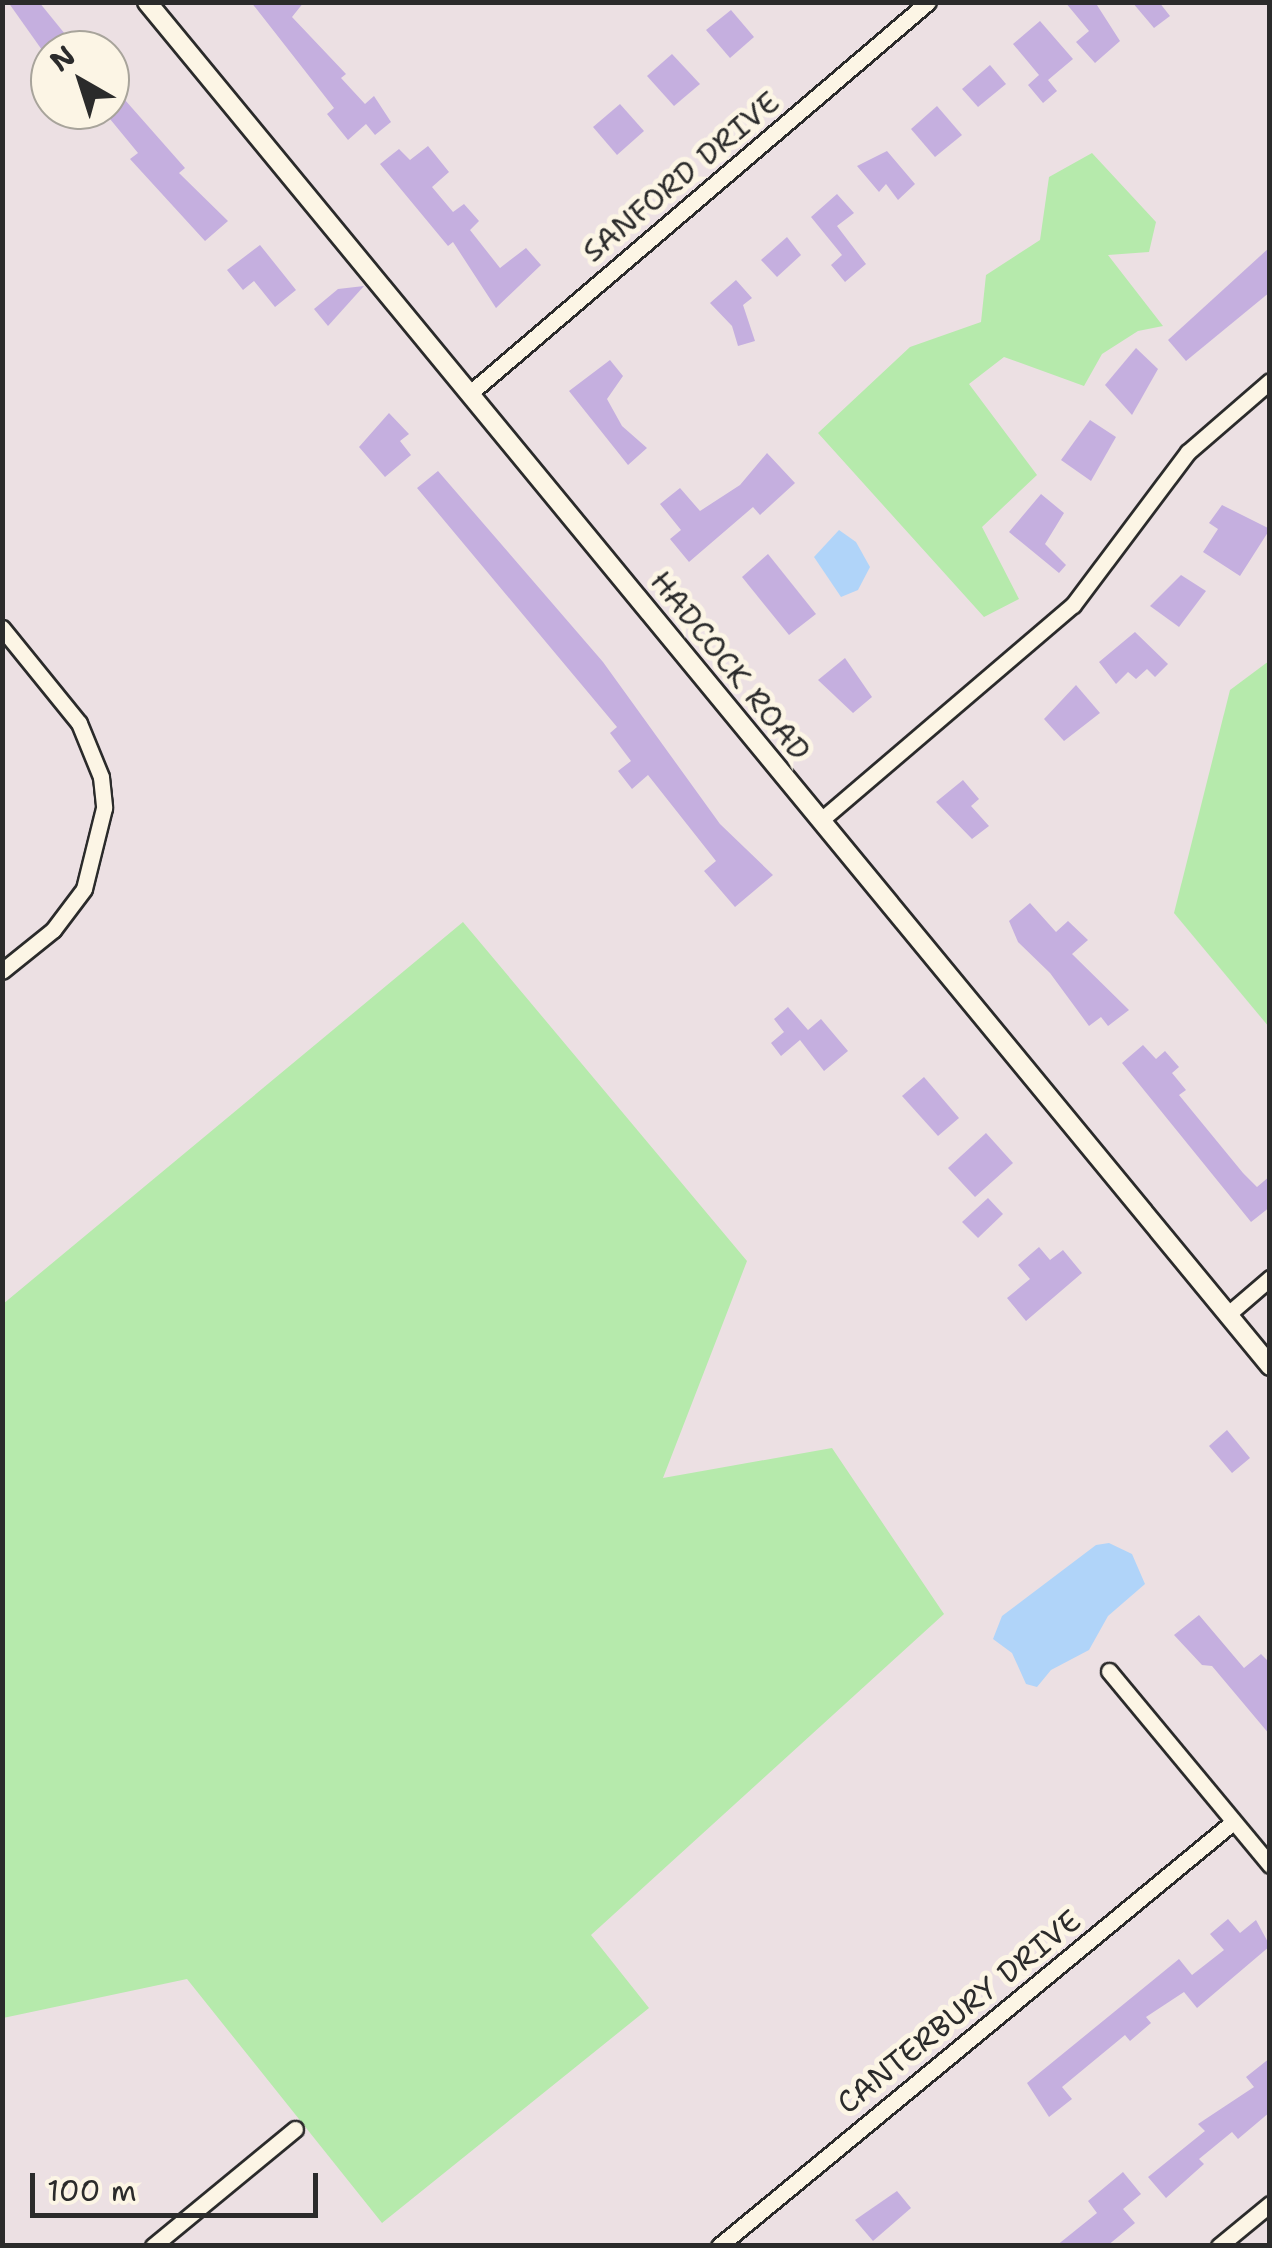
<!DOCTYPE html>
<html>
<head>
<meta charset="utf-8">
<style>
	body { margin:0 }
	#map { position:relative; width:1272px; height:2248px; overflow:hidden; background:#ece0e3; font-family:"Shantell Sans",sans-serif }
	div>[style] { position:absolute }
	.green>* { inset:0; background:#b6eaac }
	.water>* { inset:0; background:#b0d4f9 }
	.building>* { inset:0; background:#c5afdf }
	.roads { filter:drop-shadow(2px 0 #2b2b2b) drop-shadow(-2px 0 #2b2b2b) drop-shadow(0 2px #2b2b2b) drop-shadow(0 -2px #2b2b2b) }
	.minor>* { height:15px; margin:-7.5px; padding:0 7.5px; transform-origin:7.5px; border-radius:7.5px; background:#fcf5e5 }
	.tertiary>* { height:18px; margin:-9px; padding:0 9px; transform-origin:9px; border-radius:9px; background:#fcf5e5 }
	span { translate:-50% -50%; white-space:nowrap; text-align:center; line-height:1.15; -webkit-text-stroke:10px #fcf5e5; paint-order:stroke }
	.street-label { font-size:30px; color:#2b2b2b }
	.frame { position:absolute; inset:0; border:5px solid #2b2b2b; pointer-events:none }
	.north { position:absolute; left:30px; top:30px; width:100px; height:100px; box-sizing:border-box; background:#fcf5e5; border:2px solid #a8a49b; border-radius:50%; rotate:321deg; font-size:28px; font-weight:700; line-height:40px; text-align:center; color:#2b2b2b }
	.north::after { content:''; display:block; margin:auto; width:35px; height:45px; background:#2b2b2b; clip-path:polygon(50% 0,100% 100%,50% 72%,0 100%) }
	.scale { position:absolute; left:30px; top:2173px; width:288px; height:45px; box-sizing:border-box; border:5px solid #2b2b2b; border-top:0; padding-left:12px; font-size:30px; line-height:35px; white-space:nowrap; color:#2b2b2b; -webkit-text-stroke:8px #fcf5e5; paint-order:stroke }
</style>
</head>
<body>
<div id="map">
	<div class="green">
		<i style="clip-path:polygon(1092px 153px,1156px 222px,1149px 252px,1108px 255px,1163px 326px,1138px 331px,1102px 354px,1084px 386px,1004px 357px,969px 384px,1037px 475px,982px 527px,1019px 599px,984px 617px,818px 433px,910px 347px,981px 322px,986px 275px,1040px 240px,1049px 177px)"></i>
		<i style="clip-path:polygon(1269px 661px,1269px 1027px,1174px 913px,1230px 690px)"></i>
		<i style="clip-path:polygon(463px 922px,747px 1261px,663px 1478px,832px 1448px,944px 1614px,591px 1935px,649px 2008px,382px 2223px,187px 1979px,3px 2018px,3px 1304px)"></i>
	</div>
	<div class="water">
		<i style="clip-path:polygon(839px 530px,856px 542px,870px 567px,858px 590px,841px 597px,814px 557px)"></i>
		<i style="clip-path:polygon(1109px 1543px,1132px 1554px,1145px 1584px,1108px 1616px,1089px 1650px,1051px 1670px,1037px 1687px,1026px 1684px,1012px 1653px,993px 1639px,1002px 1616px,1096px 1545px)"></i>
	</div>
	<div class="building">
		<i style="clip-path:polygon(8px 2px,39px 2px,78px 50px,42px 50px)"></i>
		<i style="clip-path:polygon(251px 2px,304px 2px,292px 17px,346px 74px,341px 78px,365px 104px,374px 96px,391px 122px,375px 135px,366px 124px,348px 140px,327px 114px,334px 108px)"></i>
		<i style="clip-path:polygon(1065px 2px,1095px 2px,1120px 41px,1095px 63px,1076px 42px,1089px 31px)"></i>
		<i style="clip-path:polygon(1132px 2px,1159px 2px,1170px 16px,1154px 28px)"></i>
		<i style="clip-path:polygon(731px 10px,754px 37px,730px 58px,706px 30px)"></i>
		<i style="clip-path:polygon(1040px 21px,1073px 59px,1048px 80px,1057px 91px,1043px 103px,1028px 85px,1039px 75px,1013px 44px)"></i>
		<i style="clip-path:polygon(672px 54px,700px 84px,674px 106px,647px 76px)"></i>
		<i style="clip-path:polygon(990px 65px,1006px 84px,978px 107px,962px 89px)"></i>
		<i style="clip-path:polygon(110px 83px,185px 168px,179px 173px,228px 221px,205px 241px,130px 159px,138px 153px,110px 119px)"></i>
		<i style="clip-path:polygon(620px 104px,644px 131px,617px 155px,593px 127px)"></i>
		<i style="clip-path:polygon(937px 106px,962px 135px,935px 157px,911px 129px)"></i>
		<i style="clip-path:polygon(428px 146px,449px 172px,432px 187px,453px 212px,464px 204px,479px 221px,470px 230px,500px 268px,526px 248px,541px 265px,496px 308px,453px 242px,448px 246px,380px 164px,399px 149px,410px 160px)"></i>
		<i style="clip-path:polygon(887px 151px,915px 184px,898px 200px,886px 184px,879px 192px,857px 166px)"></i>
		<i style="clip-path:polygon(837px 194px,854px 213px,837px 226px,866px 264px,845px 282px,831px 265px,842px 255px,811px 217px)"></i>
		<i style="clip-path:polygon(787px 237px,801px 255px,777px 277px,761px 260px)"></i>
		<i style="clip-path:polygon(260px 245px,296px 290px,275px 307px,254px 281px,243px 290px,227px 270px)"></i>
		<i style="clip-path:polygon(1270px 247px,1270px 292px,1186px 361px,1168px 340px)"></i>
		<i style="clip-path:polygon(736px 280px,752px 298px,743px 305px,755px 341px,738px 346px,732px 326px,710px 303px)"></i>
		<i style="clip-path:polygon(364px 286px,328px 326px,314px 309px,338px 289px)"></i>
		<i style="clip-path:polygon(1136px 348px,1158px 369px,1132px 415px,1105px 385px)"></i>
		<i style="clip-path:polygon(610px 360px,623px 376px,607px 399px,622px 426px,647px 448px,628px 465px,569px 391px)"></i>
		<i style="clip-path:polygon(389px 413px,409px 434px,400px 441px,411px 455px,385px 477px,359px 447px)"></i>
		<i style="clip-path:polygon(1090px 420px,1116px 437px,1091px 481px,1061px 460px)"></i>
		<i style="clip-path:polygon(767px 453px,795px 483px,760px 515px,753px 507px,689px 562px,670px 539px,681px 530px,660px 504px,680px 488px,700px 511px,740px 485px)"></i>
		<i style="clip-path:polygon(438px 471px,603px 662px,720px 824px,773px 875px,735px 907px,704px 871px,716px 861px,648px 775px,632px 789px,618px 771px,631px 761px,610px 733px,617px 727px,417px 488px)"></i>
		<i style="clip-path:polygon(1041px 494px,1064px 513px,1045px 544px,1066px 565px,1059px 573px,1009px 532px)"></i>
		<i style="clip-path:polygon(1222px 505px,1270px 529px,1240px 576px,1203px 552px,1218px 529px,1209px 523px)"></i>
		<i style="clip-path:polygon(768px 554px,816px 614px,789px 635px,742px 577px)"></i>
		<i style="clip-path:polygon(1181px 575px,1206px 591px,1179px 627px,1150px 606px)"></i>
		<i style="clip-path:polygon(1135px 632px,1168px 664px,1155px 677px,1147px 669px,1136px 679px,1128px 672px,1116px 684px,1099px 662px)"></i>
		<i style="clip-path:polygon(845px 658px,872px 697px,853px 713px,818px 680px)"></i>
		<i style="clip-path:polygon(1076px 685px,1100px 713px,1064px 741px,1044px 719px)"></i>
		<i style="clip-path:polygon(963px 780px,979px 799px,971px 806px,989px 826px,972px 839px,936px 802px)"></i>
		<i style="clip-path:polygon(1030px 903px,1056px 932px,1068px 921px,1088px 940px,1072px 954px,1129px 1010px,1108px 1026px,1101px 1017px,1089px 1026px,1050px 973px,1018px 942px,1009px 921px)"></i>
		<i style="clip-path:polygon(788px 1007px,808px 1030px,821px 1019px,848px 1051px,824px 1071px,800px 1040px,781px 1056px,771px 1043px,784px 1032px,774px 1019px)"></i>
		<i style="clip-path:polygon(1143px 1045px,1156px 1059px,1165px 1051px,1179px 1067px,1172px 1073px,1186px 1090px,1179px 1095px,1243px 1173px,1257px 1187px,1270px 1176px,1270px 1207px,1251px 1222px,1122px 1063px)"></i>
		<i style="clip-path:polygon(924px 1077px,959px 1118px,938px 1136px,902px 1096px)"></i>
		<i style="clip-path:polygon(986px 1133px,1013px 1163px,975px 1197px,948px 1168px)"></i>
		<i style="clip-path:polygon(988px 1198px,1003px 1214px,978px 1238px,962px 1222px)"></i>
		<i style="clip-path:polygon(1039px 1247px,1050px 1260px,1063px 1250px,1082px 1273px,1026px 1321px,1007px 1298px,1030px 1279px,1018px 1265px)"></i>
		<i style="clip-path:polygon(1227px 1430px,1250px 1458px,1232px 1473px,1209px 1446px)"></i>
		<i style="clip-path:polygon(1199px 1615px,1244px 1668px,1261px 1654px,1270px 1663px,1270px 1735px,1212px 1666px,1202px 1665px,1174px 1635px)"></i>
		<i style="clip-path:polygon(1228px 1919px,1240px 1933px,1256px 1920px,1270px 1946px,1197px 2008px,1184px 1992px,1146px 2017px,1151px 2023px,1130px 2041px,1125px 2035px,1062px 2087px,1072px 2099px,1049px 2117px,1027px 2083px,1179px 1959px,1192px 1975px,1224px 1950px,1210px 1934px)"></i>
		<i style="clip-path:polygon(1270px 2058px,1270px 2112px,1238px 2139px,1232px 2132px,1199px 2159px,1204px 2164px,1166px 2198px,1148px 2177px,1205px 2131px,1198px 2124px,1254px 2087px,1246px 2077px)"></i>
		<i style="clip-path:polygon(1123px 2172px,1141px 2194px,1123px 2209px,1135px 2223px,1107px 2246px,1056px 2246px,1097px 2213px,1088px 2201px)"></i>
		<i style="clip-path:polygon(897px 2191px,911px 2208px,873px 2241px,855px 2220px)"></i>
	</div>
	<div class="roads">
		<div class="minor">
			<i style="left:470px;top:393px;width:602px;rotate:-40.49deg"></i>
			<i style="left:2px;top:628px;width:122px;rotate:51deg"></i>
			<i style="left:79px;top:723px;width:58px;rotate:67.8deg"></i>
			<i style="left:101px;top:777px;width:31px;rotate:84deg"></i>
			<i style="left:104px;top:808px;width:83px;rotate:103.9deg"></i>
			<i style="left:84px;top:889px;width:51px;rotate:127.1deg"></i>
			<i style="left:53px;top:930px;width:65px;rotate:141.2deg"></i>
			<i style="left:821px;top:820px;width:331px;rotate:-40.5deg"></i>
			<i style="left:1073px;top:605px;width:191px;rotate:-53.1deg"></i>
			<i style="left:1188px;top:452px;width:108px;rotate:-40.9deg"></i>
			<i style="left:1227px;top:1315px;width:57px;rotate:-40.7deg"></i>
			<i style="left:1109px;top:1671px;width:252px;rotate:50.3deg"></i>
			<i style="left:153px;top:2246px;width:184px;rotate:-39.5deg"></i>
			<i style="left:719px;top:2246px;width:666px;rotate:-39.52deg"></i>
			<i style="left:1219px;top:2246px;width:66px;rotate:-39.5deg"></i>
		</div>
		<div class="tertiary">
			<i style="left:147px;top:2px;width:1767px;rotate:50.53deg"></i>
		</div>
	</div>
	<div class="street-label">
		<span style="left:681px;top:177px;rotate:-40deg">SANFORD DRIVE</span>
		<span style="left:730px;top:666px;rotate:51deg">HADCOCK ROAD</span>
		<span style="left:959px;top:2012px;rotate:-39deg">CANTERBURY DRIVE</span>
	</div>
	<div class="frame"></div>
	<div class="north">N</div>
	<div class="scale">100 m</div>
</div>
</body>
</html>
